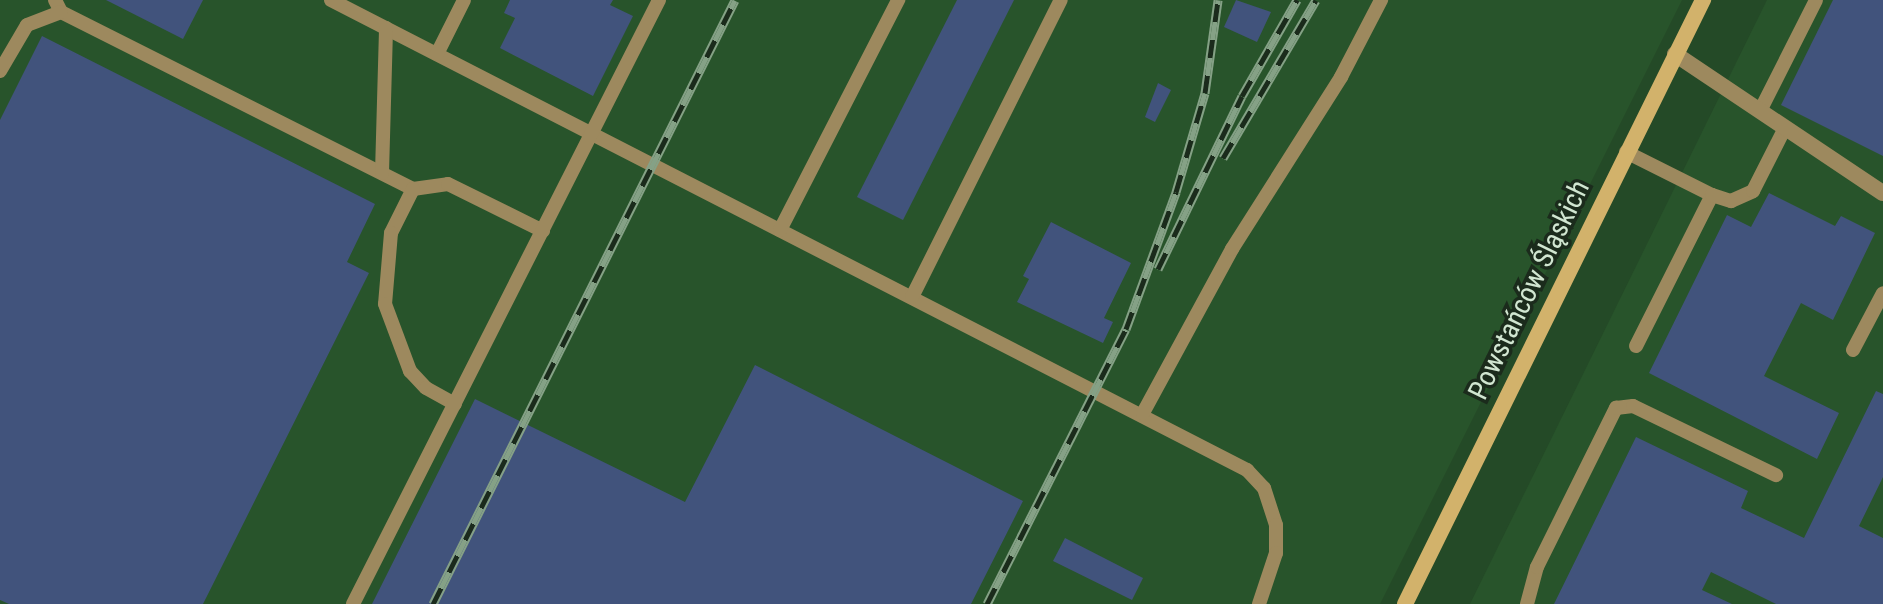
<!DOCTYPE html>
<html>
<head>
<meta charset="utf-8">
<style>
	body { margin:0 }
	#map { position:relative; width:1883px; height:604px; overflow:hidden; background:#244a27; font-family:"Roboto Condensed",sans-serif }
	div>[style] { position:absolute }
	.built>* { inset:0; background:#28542b }
	.building>* { inset:0; background:#41537c }
	.lane>* { height:14px; margin:-7px; padding:0 7px; transform-origin:7px; border-radius:7px; background:#9d895e }
	.street>* { height:16px; margin:-8px; padding:0 8px; transform-origin:8px; border-radius:8px; background:#9d895e }
	.secondary>* { height:16px; margin:-8px; padding:0 8px; transform-origin:8px; border-radius:8px; background:#d2b26b }
	.rail>* { height:9px; margin-top:-4.5px; transform-origin:0; background:repeating-linear-gradient(90deg,#1b2b1c 0 18px,#85a186 0 36px); box-sizing:border-box; border-block:2px solid #85a186 }
	span { translate:-50% -50%; white-space:nowrap; text-align:center; line-height:1.15; -webkit-text-stroke:7px #1b2b1c; paint-order:stroke }
	.street-label { font-size:28px; color:#d1e6d1 }
</style>
</head>
<body>
<div id="map">
	<div class="built">
		<i style="clip-path:polygon(0 0,1682px 0,1380px 604px,0 604px)"></i>
		<i style="clip-path:polygon(1767px 0,1883px 0,1883px 604px,1470px 604px)"></i>
	</div>
	<div class="building">
		<i style="clip-path:polygon(106px 0,203px 0,183px 39px)"></i>
		<i style="clip-path:polygon(510px 0,613px 0,610px 5px,633px 16px,593px 96px,500px 48px,515px 18px,504px 13px)"></i>
		<i style="clip-path:polygon(957px 0,1014px 0,903px 220px,857px 197px)"></i>
		<i style="clip-path:polygon(1236px 0,1271px 12px,1257px 42px,1224px 27px)"></i>
		<i style="clip-path:polygon(1833px 0,1883px 0,1883px 156px,1781px 105px)"></i>
		<i style="clip-path:polygon(42px 36px,375px 204px,347px 262px,369px 273px,203px 604px,9px 604px,0 600px,0 120px)"></i>
		<i style="clip-path:polygon(1158px 83px,1171px 90px,1155px 122px,1145px 117px)"></i>
		<i style="clip-path:polygon(1769px 193px,1835px 226px,1841px 216px,1875px 233px,1833px 320px,1801px 303px,1764px 376px,1839px 413px,1817px 459px,1649px 373px,1727px 215px,1751px 227px)"></i>
		<i style="clip-path:polygon(1051px 222px,1131px 263px,1104px 318px,1113px 322px,1103px 343px,1017px 302px,1029px 279px,1023px 276px)"></i>
		<i style="clip-path:polygon(755px 365px,1023px 501px,971px 604px,372px 604px,475px 399px,685px 502px)"></i>
		<i style="clip-path:polygon(1876px 391px,1883px 394px,1883px 477px,1859px 526px,1883px 538px,1883px 604px,1776px 604px,1711px 572px,1702px 590px,1732px 604px,1554px 604px,1636px 437px,1748px 491px,1741px 508px,1804px 538px)"></i>
		<i style="clip-path:polygon(1065px 538px,1143px 578px,1132px 600px,1053px 561px)"></i>
	</div>
	<div class="lane">
		<i style="left:55px;top:0;width:13px;rotate:63deg"></i>
		<i style="left:61px;top:12px;width:394px;rotate:26.7deg"></i>
		<i style="left:413px;top:189px;width:35px;rotate:-8deg"></i>
		<i style="left:448px;top:184px;width:106px;rotate:26.3deg"></i>
		<i style="left:331px;top:0;width:1030px;rotate:27.16deg"></i>
		<i style="left:1247px;top:470px;width:25px;rotate:47deg"></i>
		<i style="left:1264px;top:488px;width:39px;rotate:72deg"></i>
		<i style="left:1276px;top:525px;width:28px;rotate:90deg"></i>
		<i style="left:1276px;top:553px;width:54px;rotate:108.4deg"></i>
		<i style="left:437px;top:54px;width:60px;rotate:-63.4deg"></i>
		<i style="left:0;top:71px;width:53px;rotate:-59.6deg"></i>
		<i style="left:27px;top:25px;width:36px;rotate:-21deg"></i>
		<i style="left:1760px;top:111px;width:124px;rotate:-63.2deg"></i>
		<i style="left:1626px;top:152px;width:96px;rotate:26.6deg"></i>
		<i style="left:1712px;top:195px;width:169px;rotate:116.7deg"></i>
		<i style="left:382px;top:173px;width:145px;rotate:-88.4deg"></i>
		<i style="left:413px;top:189px;width:49px;rotate:116.6deg"></i>
		<i style="left:391px;top:233px;width:71px;rotate:94.8deg"></i>
		<i style="left:385px;top:304px;width:72px;rotate:69.5deg"></i>
		<i style="left:410px;top:371px;width:23px;rotate:47deg"></i>
		<i style="left:426px;top:388px;width:33px;rotate:29deg"></i>
		<i style="left:1712px;top:195px;width:20px;rotate:18deg"></i>
		<i style="left:1731px;top:201px;width:24px;rotate:-24deg"></i>
		<i style="left:1753px;top:191px;width:71px;rotate:-63.1deg"></i>
		<i style="left:780px;top:230px;width:259px;rotate:-62.8deg"></i>
		<i style="left:912px;top:297px;width:332px;rotate:-63.4deg"></i>
		<i style="left:1853px;top:350px;width:64px;rotate:-62.2deg"></i>
		<i style="left:1143px;top:413px;width:187px;rotate:-61.5deg"></i>
		<i style="left:1232px;top:249px;width:204px;rotate:-57.6deg"></i>
		<i style="left:1341px;top:77px;width:87px;rotate:-62.5deg"></i>
		<i style="left:353px;top:604px;width:677px;rotate:-63.13deg"></i>
		<i style="left:1527px;top:604px;width:38px;rotate:-75deg"></i>
		<i style="left:1537px;top:567px;width:178px;rotate:-63.6deg"></i>
		<i style="left:1616px;top:408px;width:17px;rotate:-7deg"></i>
		<i style="left:1633px;top:406px;width:159px;rotate:25.8deg"></i>
	</div>
	<div class="street">
		<i style="left:1675px;top:54px;width:250px;rotate:33.8deg"></i>
	</div>
	<div class="secondary">
		<i style="left:1405px;top:604px;width:674px;rotate:-63.74deg"></i>
	</div>
	<div class="rail">
		<i style="left:1223px;top:158px;width:183px;rotate:-59.5deg"></i>
		<i style="left:1158px;top:269px;width:192px;rotate:-64.1deg"></i>
		<i style="left:1242px;top:96px;width:111px;rotate:-60.2deg"></i>
		<i style="left:433px;top:604px;width:675px;rotate:-63.43deg"></i>
		<i style="left:987px;top:604px;width:308px;rotate:-63.2deg"></i>
		<i style="left:1126px;top:329px;width:146px;rotate:-69.9deg"></i>
		<i style="left:1176px;top:192px;width:103px;rotate:-73.7deg"></i>
		<i style="left:1205px;top:93px;width:94px;rotate:-82deg"></i>
	</div>
	<div class="street-label">
		<span style="left:1529px;top:290px;rotate:-64deg">Powstańców Śląskich</span>
	</div>
</div>
</body>
</html>
